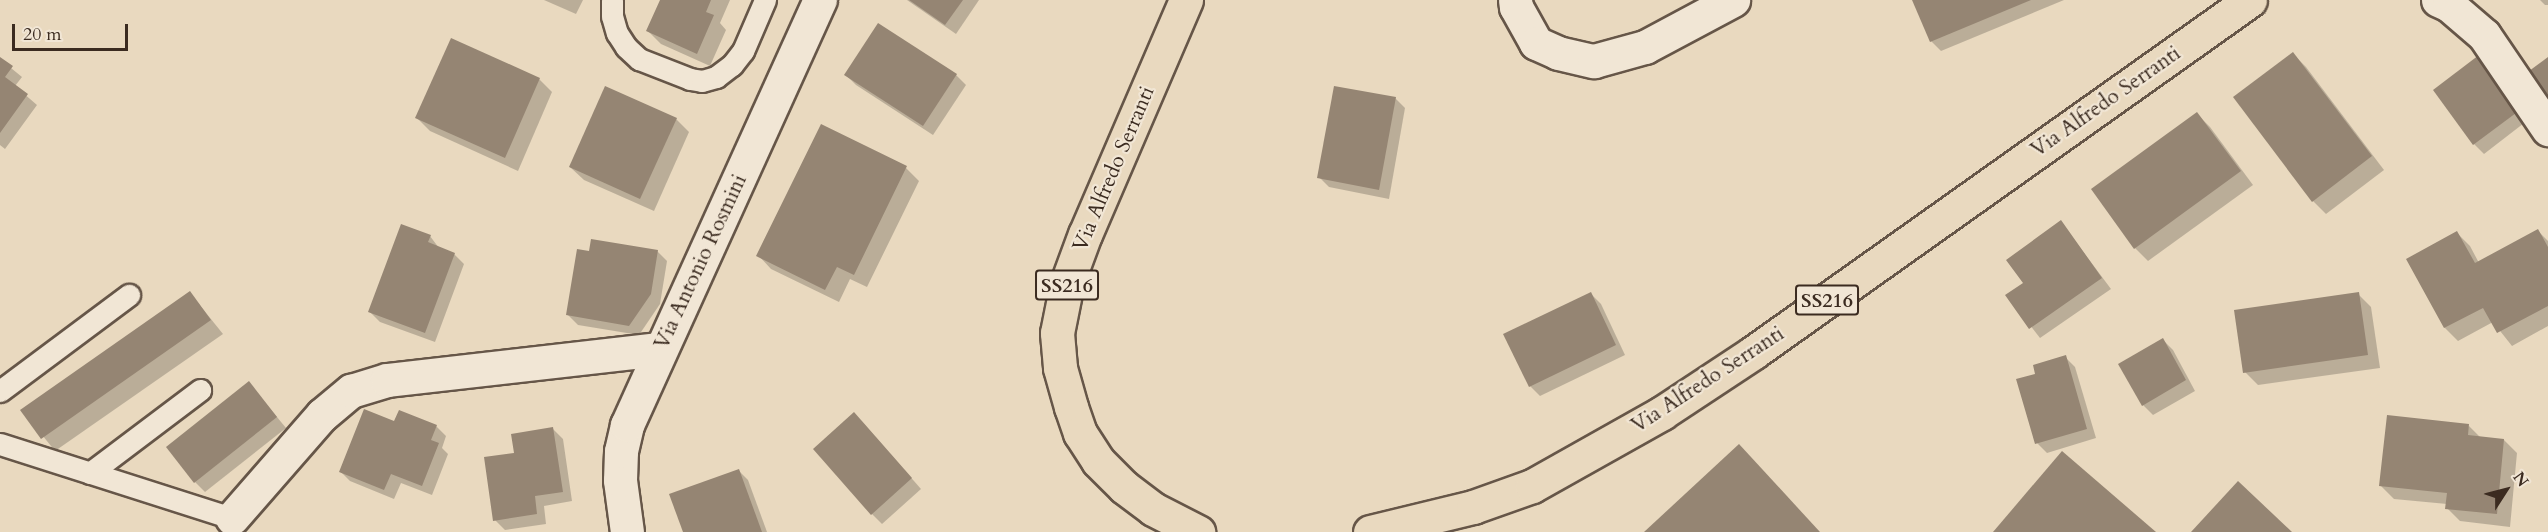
<!DOCTYPE html>
<html>
<head>
<meta charset="utf-8">
<style>
	body { margin:0 }
	#map { position:relative; width:2548px; height:532px; overflow:hidden; background:#e9d9bf; font-family:Cardo,serif }
	div>[style] { position:absolute }
	.shadow>* { inset:0; background:#0003 }
	.building>* { inset:0; background:#958573 }
	.roads { filter:drop-shadow(2px 0 #665648) drop-shadow(-2px 0 #665648) drop-shadow(0 2px #665648) drop-shadow(0 -2px #665648) }
	.service>* { height:21px; margin:-10.5px; padding:0 10.5px; transform-origin:10.5px; border-radius:10.5px; background:#f1e6d5 }
	.minor>* { height:33px; margin:-16.5px; padding:0 16.5px; transform-origin:16.5px; border-radius:16.5px; background:#f1e6d5 }
	.primary>* { height:33px; margin:-16.5px; padding:0 16.5px; transform-origin:16.5px; border-radius:16.5px; background:#e9d9bf }
	span { translate:-50% -50%; white-space:nowrap; text-align:center; line-height:1.15; -webkit-text-stroke:4.5px #f1e6d5; paint-order:stroke }
	.shield-label span { padding:2px 4px; background:#f1e6d5; border:2px solid; border-radius:4px; -webkit-text-stroke-width:0 }
	.shield-label { font-size:20px; color:#3b2b20; font-weight:700 }
	.street-label { font-size:21px; color:#3b2b20 }
	.north { position:absolute; left:2476px; top:460px; width:60px; height:60px; -webkit-text-stroke:4px #f1e6d5; paint-order:stroke; rotate:54deg; font-size:16px; font-weight:700; line-height:24px; text-align:center; color:#3b2b20 }
	.north::after { content:''; display:block; margin:auto; width:21px; height:27px; background:#3b2b20; clip-path:polygon(50% 0,100% 100%,50% 72%,0 100%) }
	.scale { position:absolute; left:12px; top:24px; width:116px; height:27px; box-sizing:border-box; border:3px solid #3b2b20; border-top:0; padding-left:8px; font-size:18px; line-height:21px; white-space:nowrap; color:#3b2b20; -webkit-text-stroke:4px #f1e6d5; paint-order:stroke }
</style>
</head>
<body>
<div id="map">
	<div class="shadow">
		<i style="clip-path:polygon(544px 0,583px 0,576px 14px)"></i>
		<i style="clip-path:polygon(662px 0,730px 0,720px 23px,726px 30px,710px 66px,661px 44px,647px 30px)"></i>
		<i style="clip-path:polygon(907px 0,979px 0,956px 34px)"></i>
		<i style="clip-path:polygon(1914px 0,2064px 0,1941px 51px,1931px 41px)"></i>
		<i style="clip-path:polygon(2540px 0,2548px 0,2548px 5px,2545px 5px)"></i>
		<i style="clip-path:polygon(2293px 54px,2306px 67px,2384px 170px,2326px 214px,2313px 201px)"></i>
		<i style="clip-path:polygon(2479px 57px,2528px 120px,2484px 154px,2474px 144px)"></i>
		<i style="clip-path:polygon(0 59px,22px 77px,15px 86px,37px 105px,5px 149px,0 145px)"></i>
		<i style="clip-path:polygon(846px 75px,956px 75px,966px 85px,933px 135px,856px 85px)"></i>
		<i style="clip-path:polygon(539px 79px,552px 92px,518px 171px,430px 131px,417px 118px)"></i>
		<i style="clip-path:polygon(1395px 98px,1405px 108px,1389px 199px,1329px 187px,1319px 177px)"></i>
		<i style="clip-path:polygon(2197px 114px,2210px 127px,2253px 185px,2148px 261px,2135px 248px)"></i>
		<i style="clip-path:polygon(676px 119px,689px 132px,654px 211px,584px 180px,570px 167px)"></i>
		<i style="clip-path:polygon(906px 168px,919px 181px,867px 287px,850px 279px,839px 302px,771px 269px,758px 255px)"></i>
		<i style="clip-path:polygon(2061px 222px,2111px 289px,2040px 338px,2007px 296px,2025px 283px)"></i>
		<i style="clip-path:polygon(2538px 231px,2548px 241px,2548px 326px,2512px 346px,2493px 322px,2458px 341px,2445px 328px,2408px 260px,2457px 233px,2470px 246px,2479px 263px)"></i>
		<i style="clip-path:polygon(430px 236px,439px 248px,454px 254px,464px 264px,435px 342px,380px 322px,370px 312px)"></i>
		<i style="clip-path:polygon(657px 251px,667px 261px,660px 304px,639px 335px,578px 325px,568px 315px,590px 252px)"></i>
		<i style="clip-path:polygon(190px 293px,223px 334px,55px 451px,22px 410px)"></i>
		<i style="clip-path:polygon(1591px 294px,1601px 304px,1625px 355px,1540px 396px,1530px 386px)"></i>
		<i style="clip-path:polygon(2358px 294px,2371px 307px,2380px 368px,2258px 385px,2245px 372px)"></i>
		<i style="clip-path:polygon(2163px 340px,2173px 350px,2195px 391px,2153px 415px,2143px 405px)"></i>
		<i style="clip-path:polygon(2065px 357px,2075px 367px,2096px 438px,2047px 453px,2037px 443px,2037px 375px)"></i>
		<i style="clip-path:polygon(249px 383px,286px 428px,205px 492px,195px 482px)"></i>
		<i style="clip-path:polygon(395px 423px,436px 426px,446px 436px,442px 448px,448px 454px,432px 495px,401px 483px,394px 499px,350px 481px,340px 471px)"></i>
		<i style="clip-path:polygon(864px 424px,921px 489px,882px 524px,872px 514px)"></i>
		<i style="clip-path:polygon(2469px 426px,2481px 438px,2504px 440px,2517px 453px,2510px 527px,2460px 521px,2447px 508px,2447px 504px,2394px 499px,2381px 486px)"></i>
		<i style="clip-path:polygon(553px 429px,563px 439px,572px 501px,544px 506px,546px 524px,505px 530px,495px 520px,516px 454px)"></i>
		<i style="clip-path:polygon(738px 470px,748px 480px,767px 532px,684px 532px)"></i>
	</div>
	<div class="building">
		<i style="clip-path:polygon(660px 0,711px 0,706px 12px,714px 15px,697px 54px,646px 31px)"></i>
		<i style="clip-path:polygon(909px 0,963px 0,945px 25px)"></i>
		<i style="clip-path:polygon(1912px 0,2031px 0,1930px 42px)"></i>
		<i style="clip-path:polygon(878px 23px,957px 74px,923px 126px,844px 75px)"></i>
		<i style="clip-path:polygon(451px 38px,540px 78px,505px 158px,415px 118px)"></i>
		<i style="clip-path:polygon(2293px 52px,2372px 156px,2312px 202px,2233px 97px)"></i>
		<i style="clip-path:polygon(2479px 55px,2520px 110px,2473px 145px,2433px 90px)"></i>
		<i style="clip-path:polygon(0 57px,13px 66px,5px 77px,28px 94px,0 133px)"></i>
		<i style="clip-path:polygon(2548px 57px,2548px 96px,2529px 71px)"></i>
		<i style="clip-path:polygon(605px 86px,677px 118px,640px 199px,569px 167px)"></i>
		<i style="clip-path:polygon(1334px 86px,1396px 97px,1379px 190px,1317px 178px)"></i>
		<i style="clip-path:polygon(2197px 112px,2241px 171px,2134px 249px,2091px 189px)"></i>
		<i style="clip-path:polygon(821px 124px,907px 166px,854px 275px,837px 267px,825px 290px,756px 256px)"></i>
		<i style="clip-path:polygon(2061px 220px,2102px 278px,2029px 329px,2005px 295px,2023px 283px,2006px 260px)"></i>
		<i style="clip-path:polygon(401px 224px,431px 235px,428px 242px,455px 253px,425px 333px,368px 312px)"></i>
		<i style="clip-path:polygon(2538px 229px,2548px 247px,2548px 306px,2497px 333px,2483px 308px,2444px 328px,2406px 259px,2457px 231px,2475px 263px)"></i>
		<i style="clip-path:polygon(591px 239px,658px 250px,651px 294px,629px 326px,566px 315px,577px 249px,589px 251px)"></i>
		<i style="clip-path:polygon(190px 291px,211px 320px,41px 439px,20px 410px)"></i>
		<i style="clip-path:polygon(1591px 292px,1616px 345px,1529px 387px,1503px 334px)"></i>
		<i style="clip-path:polygon(2359px 292px,2368px 355px,2243px 373px,2234px 310px)"></i>
		<i style="clip-path:polygon(2163px 338px,2186px 380px,2142px 406px,2118px 364px)"></i>
		<i style="clip-path:polygon(2066px 355px,2087px 429px,2035px 444px,2016px 379px,2035px 374px,2033px 365px)"></i>
		<i style="clip-path:polygon(249px 381px,277px 417px,194px 483px,166px 447px)"></i>
		<i style="clip-path:polygon(364px 409px,394px 421px,399px 410px,437px 425px,431px 440px,439px 443px,422px 486px,391px 474px,384px 490px,339px 472px)"></i>
		<i style="clip-path:polygon(854px 412px,912px 478px,871px 515px,813px 449px)"></i>
		<i style="clip-path:polygon(2387px 415px,2469px 424px,2468px 435px,2504px 439px,2497px 514px,2445px 509px,2447px 493px,2379px 486px)"></i>
		<i style="clip-path:polygon(553px 427px,563px 492px,535px 496px,537px 514px,493px 521px,484px 457px,514px 453px,511px 434px)"></i>
		<i style="clip-path:polygon(1739px 444px,1820px 532px,1644px 532px)"></i>
		<i style="clip-path:polygon(2062px 451px,2156px 532px,1993px 532px)"></i>
		<i style="clip-path:polygon(739px 469px,762px 532px,683px 532px,669px 494px)"></i>
		<i style="clip-path:polygon(2238px 481px,2292px 532px,2191px 532px)"></i>
	</div>
	<div class="roads">
		<div class="service">
			<i style="left:612px;top:0;width:16px;rotate:90deg"></i>
			<i style="left:612px;top:16px;width:18px;rotate:74deg"></i>
			<i style="left:617px;top:33px;width:17px;rotate:57deg"></i>
			<i style="left:626px;top:47px;width:18px;rotate:43deg"></i>
			<i style="left:639px;top:59px;width:55px;rotate:21.4deg"></i>
			<i style="left:690px;top:79px;width:12px;rotate:9deg"></i>
			<i style="left:702px;top:81px;width:15px;rotate:-16deg"></i>
			<i style="left:716px;top:77px;width:20px;rotate:-37deg"></i>
			<i style="left:732px;top:65px;width:18px;rotate:-52deg"></i>
			<i style="left:743px;top:51px;width:56px;rotate:-66.7deg"></i>
			<i style="left:0;top:391px;width:161px;rotate:-36.7deg"></i>
			<i style="left:0;top:444px;width:244px;rotate:17.7deg"></i>
			<i style="left:90px;top:473px;width:138px;rotate:-37deg"></i>
		</div>
		<div class="minor">
			<i style="left:1515px;top:0;width:7px;rotate:82deg"></i>
			<i style="left:1516px;top:7px;width:41px;rotate:60.9deg"></i>
			<i style="left:1536px;top:43px;width:24px;rotate:24deg"></i>
			<i style="left:1558px;top:53px;width:37px;rotate:13deg"></i>
			<i style="left:1594px;top:61px;width:53px;rotate:-15.4deg"></i>
			<i style="left:1645px;top:47px;width:100px;rotate:-28.1deg"></i>
			<i style="left:2438px;top:0;width:12px;rotate:24deg"></i>
			<i style="left:2449px;top:5px;width:46px;rotate:40.6deg"></i>
			<i style="left:2484px;top:35px;width:114px;rotate:55.8deg"></i>
			<i style="left:232px;top:518px;width:137px;rotate:-48.9deg"></i>
			<i style="left:322px;top:415px;width:38px;rotate:-40deg"></i>
			<i style="left:351px;top:391px;width:38px;rotate:-17deg"></i>
			<i style="left:387px;top:380px;width:275px;rotate:-6.5deg"></i>
			<i style="left:627px;top:532px;width:52px;rotate:-97.7deg"></i>
			<i style="left:620px;top:480px;width:29px;rotate:-88deg"></i>
			<i style="left:621px;top:451px;width:27px;rotate:-77deg"></i>
			<i style="left:627px;top:425px;width:467px;rotate:-65.6deg"></i>
		</div>
		<div class="primary">
			<i style="left:1186px;top:0;width:255px;rotate:113.3deg"></i>
			<i style="left:1085px;top:234px;width:52px;rotate:110.2deg"></i>
			<i style="left:1067px;top:283px;width:51px;rotate:101.3deg"></i>
			<i style="left:1057px;top:333px;width:35px;rotate:85deg"></i>
			<i style="left:1060px;top:368px;width:41px;rotate:74.2deg"></i>
			<i style="left:1071px;top:407px;width:28px;rotate:71deg"></i>
			<i style="left:1080px;top:433px;width:33px;rotate:57deg"></i>
			<i style="left:1098px;top:461px;width:37px;rotate:45deg"></i>
			<i style="left:1124px;top:487px;width:36px;rotate:37deg"></i>
			<i style="left:1153px;top:509px;width:51px;rotate:27.1deg"></i>
			<i style="left:1370px;top:532px;width:106px;rotate:-13.6deg"></i>
			<i style="left:1473px;top:507px;width:63px;rotate:-19.6deg"></i>
			<i style="left:1532px;top:486px;width:149px;rotate:-29.3deg"></i>
			<i style="left:1662px;top:413px;width:110px;rotate:-33.5deg"></i>
			<i style="left:1754px;top:352px;width:608px;rotate:-35.36deg"></i>
		</div>
	</div>
	<div class="shield-label">
		<span style="left:1067px;top:285px">SS216</span>
		<span style="left:1827px;top:300px">SS216</span>
	</div>
	<div class="street-label">
		<span style="left:2106px;top:102px;rotate:-35deg">Via Alfredo Serranti</span>
		<span style="left:1114px;top:169px;rotate:-67deg">Via Alfredo Serranti</span>
		<span style="left:701px;top:262px;rotate:-65deg">Via Antonio Rosmini</span>
		<span style="left:1708px;top:380px;rotate:-33deg">Via Alfredo Serranti</span>
	</div>
	<div class="north">N</div>
	<div class="scale">20 m</div>
</div>
</body>
</html>
